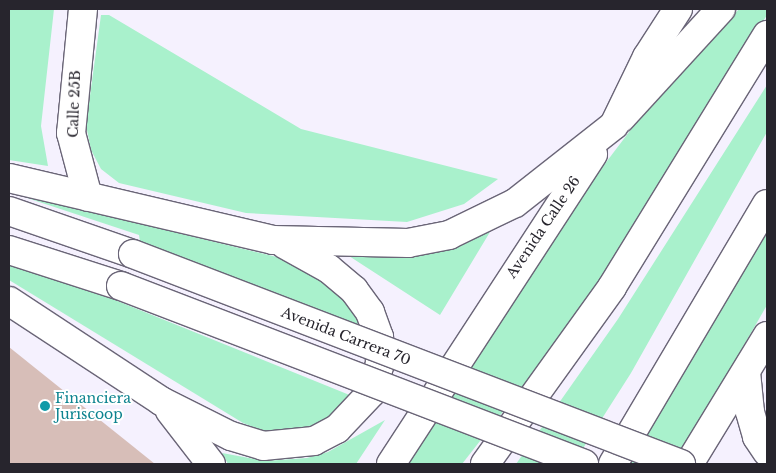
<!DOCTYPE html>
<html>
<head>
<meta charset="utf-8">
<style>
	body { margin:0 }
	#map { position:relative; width:776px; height:473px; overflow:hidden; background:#f5f1fe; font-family:"Libre Baskerville",serif }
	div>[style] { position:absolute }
	.green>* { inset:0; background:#a9f1cc }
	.building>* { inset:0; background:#d7beb8 }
	.roads { filter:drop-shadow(1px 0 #6a6577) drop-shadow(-1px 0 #6a6577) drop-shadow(0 1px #6a6577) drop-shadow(0 -1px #6a6577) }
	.minor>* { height:28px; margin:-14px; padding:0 14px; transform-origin:14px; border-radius:14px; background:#fff }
	.major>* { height:28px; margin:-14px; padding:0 14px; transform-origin:14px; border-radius:14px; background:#fff }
	.highway>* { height:28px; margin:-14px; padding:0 14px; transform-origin:14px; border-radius:14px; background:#fff }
	.bridges { filter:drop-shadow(1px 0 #6a6577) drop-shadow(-1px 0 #6a6577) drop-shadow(0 1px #6a6577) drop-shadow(0 -1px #6a6577) }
	.major-bridge>* { height:28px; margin:-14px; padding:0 14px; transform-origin:14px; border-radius:14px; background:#fff }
	.dots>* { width:14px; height:14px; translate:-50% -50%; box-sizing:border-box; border:2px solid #fff; border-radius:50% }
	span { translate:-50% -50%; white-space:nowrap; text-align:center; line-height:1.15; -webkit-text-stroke:4px #fff; paint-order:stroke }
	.street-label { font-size:14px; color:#27252d }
	.culture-label { font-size:14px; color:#0d838f }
	.left { translate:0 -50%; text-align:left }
	.frame { position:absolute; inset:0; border:10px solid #27252d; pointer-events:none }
</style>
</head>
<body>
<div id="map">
	<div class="green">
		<i style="clip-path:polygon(9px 9px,54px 9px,41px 126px,48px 166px,9px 160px)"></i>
		<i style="clip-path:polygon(739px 9px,767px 9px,767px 15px,571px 325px,462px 464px,402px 464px,557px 227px,645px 111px)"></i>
		<i style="clip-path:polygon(101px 15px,109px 15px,301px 129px,498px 179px,464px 204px,407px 222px,246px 213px,119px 183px,101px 169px,91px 150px,86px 125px)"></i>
		<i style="clip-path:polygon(767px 85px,767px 132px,631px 373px,573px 464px,516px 464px,618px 319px)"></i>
		<i style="clip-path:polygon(9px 192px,281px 258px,330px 281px,367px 329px,140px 242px,139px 235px)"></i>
		<i style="clip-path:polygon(767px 226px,767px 305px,708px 408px,673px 464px,625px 464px)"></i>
		<i style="clip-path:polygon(490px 232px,440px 315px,349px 256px,439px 251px)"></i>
		<i style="clip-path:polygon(9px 265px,115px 300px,352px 396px,342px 410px,318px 425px,294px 433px,269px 433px,243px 423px,9px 280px)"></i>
		<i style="clip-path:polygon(385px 420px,356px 464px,228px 464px,222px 453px,265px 461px,307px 458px,328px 452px)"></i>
	</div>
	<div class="building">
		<i style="clip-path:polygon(9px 347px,155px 464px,9px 464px)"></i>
	</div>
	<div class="roads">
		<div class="minor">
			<i style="left:83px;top:9px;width:125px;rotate:95.5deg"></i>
			<i style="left:71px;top:133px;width:66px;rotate:75.1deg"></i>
		</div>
		<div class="major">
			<i style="left:621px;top:118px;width:148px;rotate:-47.5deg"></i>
			<i style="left:9px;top:178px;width:271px;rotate:13.2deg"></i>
			<i style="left:273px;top:240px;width:135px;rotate:1.3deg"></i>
			<i style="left:408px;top:243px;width:42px;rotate:-11deg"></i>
			<i style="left:449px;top:235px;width:73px;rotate:-25.9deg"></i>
			<i style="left:515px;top:203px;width:126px;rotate:-38.2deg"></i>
			<i style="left:9px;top:211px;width:131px;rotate:19.1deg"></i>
			<i style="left:9px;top:250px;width:118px;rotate:17.8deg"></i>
			<i style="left:9px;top:301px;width:182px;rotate:33.3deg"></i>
			<i style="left:161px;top:401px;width:78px;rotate:26.6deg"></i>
			<i style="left:231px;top:436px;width:34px;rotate:17deg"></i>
			<i style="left:263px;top:446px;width:51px;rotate:-5.6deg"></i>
			<i style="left:314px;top:441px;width:26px;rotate:-28deg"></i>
			<i style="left:337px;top:429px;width:50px;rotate:-46.6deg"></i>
			<i style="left:371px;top:393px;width:31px;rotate:-73deg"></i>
			<i style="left:380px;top:363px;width:26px;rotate:-92deg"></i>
			<i style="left:379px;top:337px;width:27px;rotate:-110deg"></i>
			<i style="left:370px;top:312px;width:27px;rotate:-126deg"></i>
			<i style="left:354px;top:290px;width:33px;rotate:-140deg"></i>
			<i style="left:329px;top:269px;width:51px;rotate:-150.9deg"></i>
			<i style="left:746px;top:372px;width:40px;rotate:84.3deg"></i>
			<i style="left:750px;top:412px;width:26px;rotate:74deg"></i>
			<i style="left:757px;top:437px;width:18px;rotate:56deg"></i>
			<i style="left:170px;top:411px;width:67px;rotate:52.3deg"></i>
			<i style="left:391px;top:464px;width:370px;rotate:-56.9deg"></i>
			<i style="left:485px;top:464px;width:218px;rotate:-54.3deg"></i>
			<i style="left:612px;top:287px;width:296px;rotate:-58.4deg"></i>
			<i style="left:613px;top:464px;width:302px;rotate:-59.4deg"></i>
			<i style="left:689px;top:464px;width:150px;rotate:-58.6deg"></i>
		</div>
		<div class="highway">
			<i style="left:614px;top:125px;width:76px;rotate:-64.1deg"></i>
			<i style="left:647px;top:57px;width:57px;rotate:-57.1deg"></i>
		</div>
	</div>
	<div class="bridges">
		<div class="major-bridge">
			<i style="left:133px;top:254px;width:587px;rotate:20.97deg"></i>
			<i style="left:121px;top:286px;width:496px;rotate:21deg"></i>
		</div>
	</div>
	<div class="dots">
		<i style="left:45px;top:406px;background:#0f9aa8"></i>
	</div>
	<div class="street-label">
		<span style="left:74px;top:104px;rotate:-88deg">Calle 25B</span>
		<span style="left:543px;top:227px;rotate:-56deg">Avenida Calle 26</span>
		<span style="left:346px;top:336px;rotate:21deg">Avenida Carrera 70</span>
	</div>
	<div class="culture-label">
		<span class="left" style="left:55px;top:406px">Financiera<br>Juriscoop</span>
	</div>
	<div class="frame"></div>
</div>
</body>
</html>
